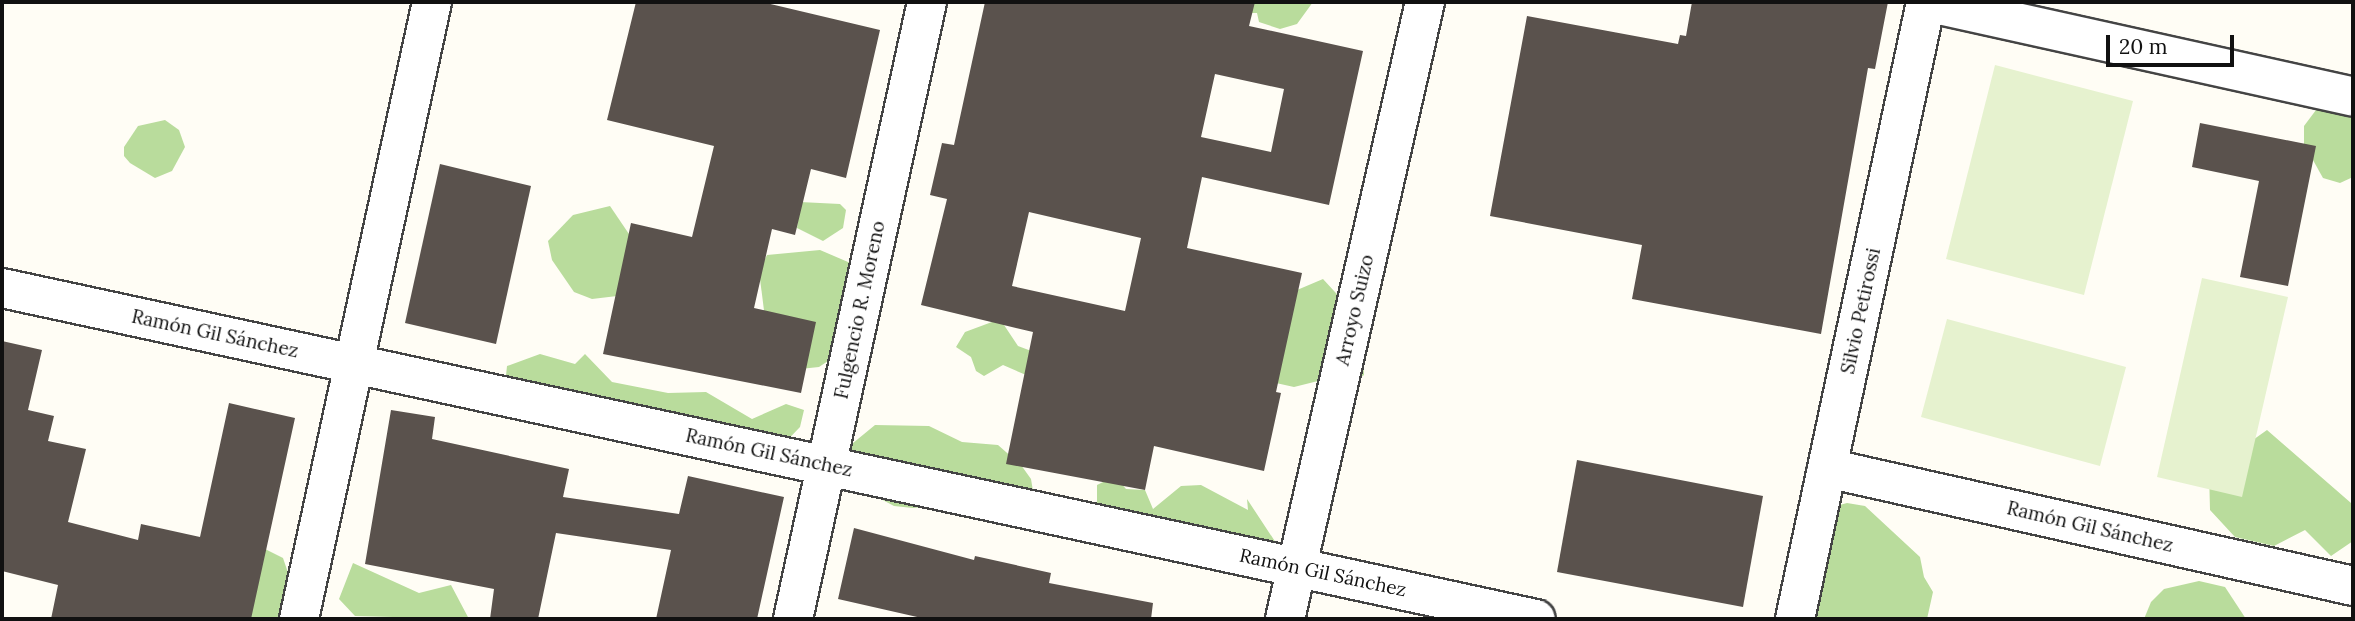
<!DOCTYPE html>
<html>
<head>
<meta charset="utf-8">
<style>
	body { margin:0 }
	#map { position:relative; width:2355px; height:621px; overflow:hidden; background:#fffdf5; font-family:Lora,serif }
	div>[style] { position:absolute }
	.forest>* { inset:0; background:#b9dc9c }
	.pitch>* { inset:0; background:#e6f2cf }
	.building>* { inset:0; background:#5a524d }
	.roads { filter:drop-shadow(2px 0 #444) drop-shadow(-2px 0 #444) drop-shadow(0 2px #444) drop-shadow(0 -2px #444) }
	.minor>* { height:38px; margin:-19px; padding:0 19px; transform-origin:19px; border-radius:19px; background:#fff }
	span { translate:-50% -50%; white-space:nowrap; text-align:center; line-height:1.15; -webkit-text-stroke:7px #fff; paint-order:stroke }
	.street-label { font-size:19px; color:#111 }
	.frame { position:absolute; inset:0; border:4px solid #111; pointer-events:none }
	.scale { position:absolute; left:2106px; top:35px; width:128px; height:32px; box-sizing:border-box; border:4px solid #111; border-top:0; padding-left:9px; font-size:21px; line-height:24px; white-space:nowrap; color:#111; -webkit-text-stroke:5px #fff; paint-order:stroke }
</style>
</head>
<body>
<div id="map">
	<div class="forest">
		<i style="clip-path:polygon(1251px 2px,1313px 2px,1297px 24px,1280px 29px,1259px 22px,1257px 13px,1251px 13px)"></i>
		<i style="clip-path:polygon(2334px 104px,2353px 118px,2353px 177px,2340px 183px,2323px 178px,2304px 144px,2304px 126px,2316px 110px)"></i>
		<i style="clip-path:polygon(165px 120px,179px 130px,185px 147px,172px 171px,155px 178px,130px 163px,124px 156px,124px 147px,138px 126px)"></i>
		<i style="clip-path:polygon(800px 202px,840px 204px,846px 210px,843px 228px,823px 241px,797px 228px)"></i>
		<i style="clip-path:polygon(610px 206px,631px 237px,634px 294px,592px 299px,574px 292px,552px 260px,548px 241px,573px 215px)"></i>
		<i style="clip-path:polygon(820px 250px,855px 265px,834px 357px,819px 367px,800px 369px,769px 350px,759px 271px,767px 255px)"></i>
		<i style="clip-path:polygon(1323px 279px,1346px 304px,1363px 355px,1364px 375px,1348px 386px,1330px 378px,1294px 387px,1276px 383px,1290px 293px)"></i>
		<i style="clip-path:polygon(1000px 319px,1018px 346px,1034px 352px,1026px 375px,1003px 365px,984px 376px,976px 371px,971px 357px,956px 347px,965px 332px)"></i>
		<i style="clip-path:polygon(540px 354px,575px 364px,585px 354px,612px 382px,668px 393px,706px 392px,752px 419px,786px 404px,804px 410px,800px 427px,774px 454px,505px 385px,507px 366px)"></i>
		<i style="clip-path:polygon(875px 425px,929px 426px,962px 442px,998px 445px,1021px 465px,1031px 479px,1034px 497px,913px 508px,894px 506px,862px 489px,847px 448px)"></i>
		<i style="clip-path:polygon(2267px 430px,2351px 503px,2353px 541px,2331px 556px,2305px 530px,2274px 546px,2235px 537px,2210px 510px,2209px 471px)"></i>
		<i style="clip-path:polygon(1115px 476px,1126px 489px,1145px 490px,1153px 509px,1181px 486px,1201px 485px,1248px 510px,1247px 499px,1278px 546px,1114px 515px,1097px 505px,1097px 485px)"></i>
		<i style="clip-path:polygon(1847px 503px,1865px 506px,1920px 557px,1924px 577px,1933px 592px,1927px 619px,1797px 619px,1829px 508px)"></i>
		<i style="clip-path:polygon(263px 548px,283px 558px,295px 593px,293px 619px,223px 619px,215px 591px)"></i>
		<i style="clip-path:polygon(353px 563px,419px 593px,451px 585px,469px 619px,355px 616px,339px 599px)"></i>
		<i style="clip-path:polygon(2199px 581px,2225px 587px,2246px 619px,2144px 619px,2151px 602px,2164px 589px)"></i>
	</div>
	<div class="pitch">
		<i style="clip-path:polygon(1995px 65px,2133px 101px,2084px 295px,1946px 259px)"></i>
		<i style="clip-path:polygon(2202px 278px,2288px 297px,2242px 497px,2157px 477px)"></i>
		<i style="clip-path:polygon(1947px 319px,2126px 367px,2100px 466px,1921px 417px)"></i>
	</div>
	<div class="building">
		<i style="clip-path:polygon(636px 2px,762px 2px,880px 30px,846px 178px,811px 169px,795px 235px,772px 229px,754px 308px,816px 322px,801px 393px,603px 354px,631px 223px,692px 237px,714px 146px,607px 120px)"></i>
		<i style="clip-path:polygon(evenodd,985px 2px,1255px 2px,1249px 26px,1363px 51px,1329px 205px,1202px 177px,1187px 248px,1302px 273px,1276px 392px,1281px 393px,1264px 471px,1154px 446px,1145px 490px,1006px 464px,1033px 332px,921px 305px,947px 199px,930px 195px,942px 143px,954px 145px,985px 2px,1215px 74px,1284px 89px,1271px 152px,1201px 137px,1215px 74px,985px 2px,1029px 212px,1141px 238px,1125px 311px,1012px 286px,1029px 212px)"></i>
		<i style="clip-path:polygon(1692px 2px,1888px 2px,1875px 69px,1868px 68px,1821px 334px,1632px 299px,1642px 245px,1490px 216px,1527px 16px,1678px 44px,1680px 35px,1686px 36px)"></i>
		<i style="clip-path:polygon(2200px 123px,2316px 146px,2288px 286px,2240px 277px,2259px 181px,2192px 167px)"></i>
		<i style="clip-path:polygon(440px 164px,531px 186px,496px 344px,405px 323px)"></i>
		<i style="clip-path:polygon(2px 341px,42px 350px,28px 410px,54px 416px,48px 441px,86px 449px,68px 522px,138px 540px,141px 524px,200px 537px,229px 403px,295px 418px,251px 619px,51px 619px,58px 585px,2px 571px)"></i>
		<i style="clip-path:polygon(391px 410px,435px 417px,432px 439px,569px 469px,563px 497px,679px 514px,688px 476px,784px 497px,757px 619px,656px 619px,671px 550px,556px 533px,538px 619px,490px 619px,494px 589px,365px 564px)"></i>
		<i style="clip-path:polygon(1577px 460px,1763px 496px,1743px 607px,1557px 572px)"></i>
		<i style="clip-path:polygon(854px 528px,974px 560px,975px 556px,1051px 573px,1049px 583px,1153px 603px,1151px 619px,926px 619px,838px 599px)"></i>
	</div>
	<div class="roads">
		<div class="minor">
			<i style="left:1926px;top:2px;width:437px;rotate:12.5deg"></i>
			<i style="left:2px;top:288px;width:1569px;rotate:12.18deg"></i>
			<i style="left:1827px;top:468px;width:539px;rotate:12.64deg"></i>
			<i style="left:299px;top:619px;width:631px;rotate:-77.84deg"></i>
			<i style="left:793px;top:619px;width:631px;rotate:-77.75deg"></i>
			<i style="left:1285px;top:619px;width:633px;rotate:-77.22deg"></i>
			<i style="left:1795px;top:619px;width:631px;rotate:-78.01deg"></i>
		</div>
	</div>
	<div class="street-label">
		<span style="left:860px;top:310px;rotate:-78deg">Fulgencio R. Moreno</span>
		<span style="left:1355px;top:310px;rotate:-77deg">Arroyo Suizo</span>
		<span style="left:1861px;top:311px;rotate:-78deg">Silvio Petirossi</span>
		<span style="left:215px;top:334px;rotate:12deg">Ramón Gil Sánchez</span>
		<span style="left:769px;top:453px;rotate:12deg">Ramón Gil Sánchez</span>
		<span style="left:2090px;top:527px;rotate:13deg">Ramón Gil Sánchez</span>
		<span style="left:1323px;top:573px;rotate:12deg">Ramón Gil Sánchez</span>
	</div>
	<div class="frame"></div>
	<div class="scale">20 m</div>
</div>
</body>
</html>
